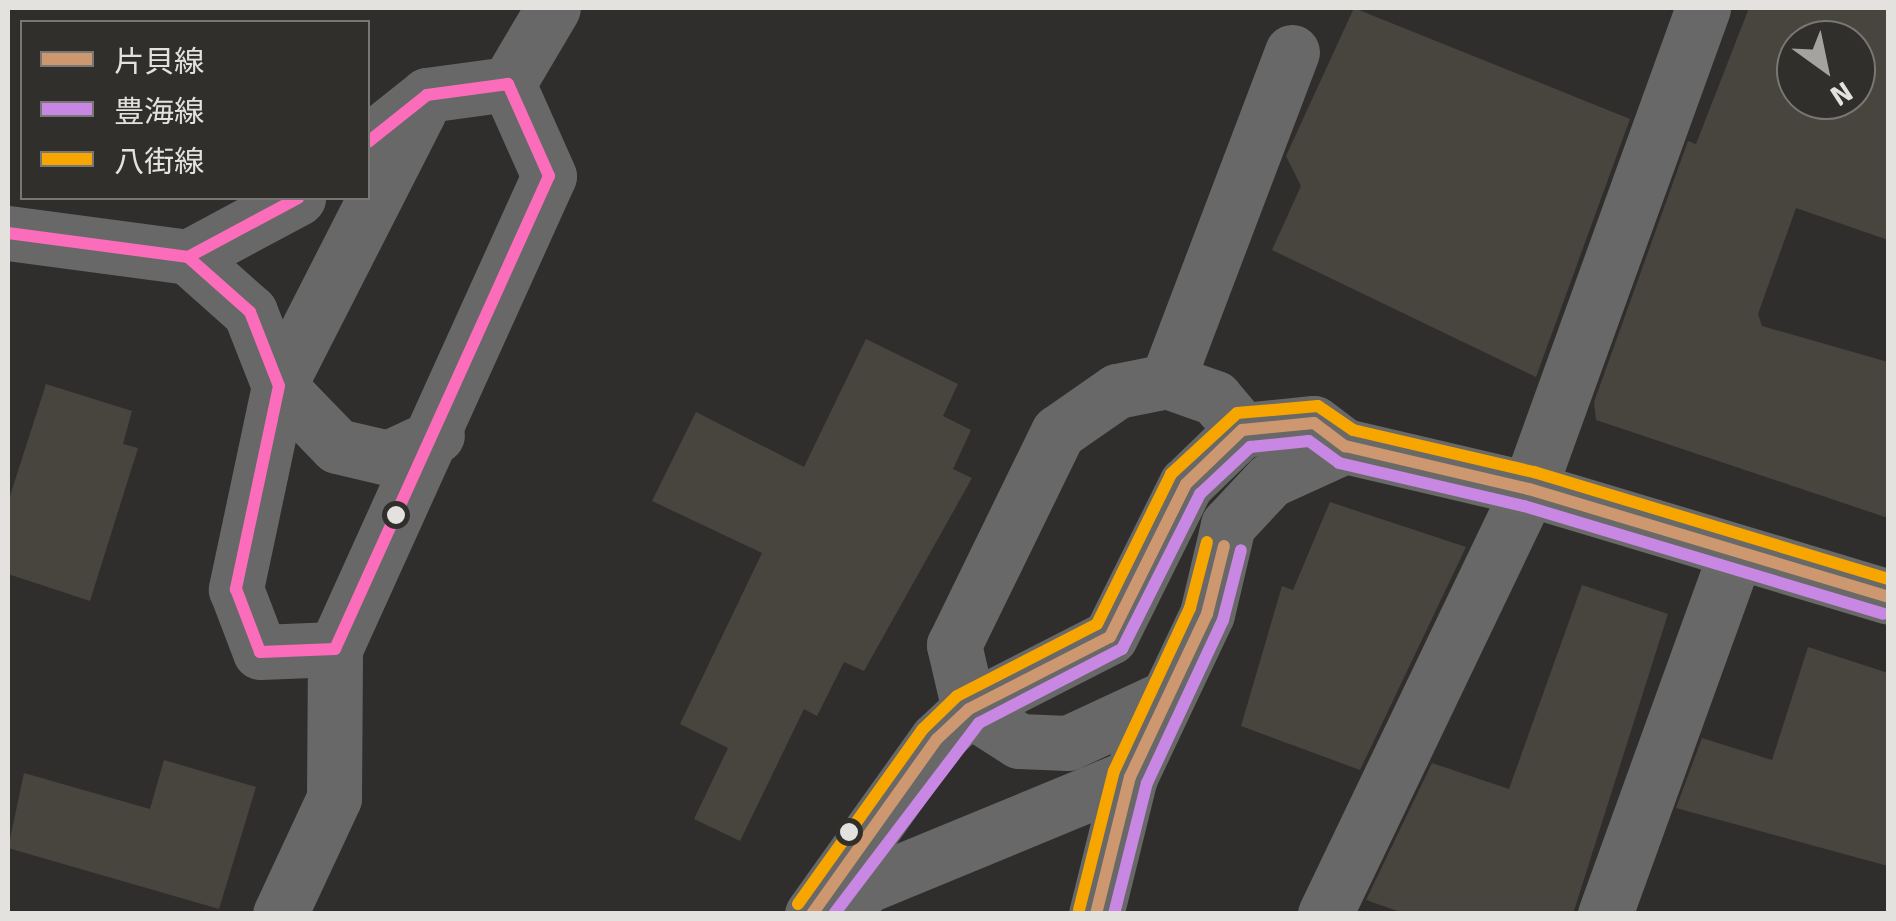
<!DOCTYPE html>
<html>
<head>
<meta charset="utf-8">
<style>
	body { margin:0 }
	#map { position:relative; width:1896px; height:921px; overflow:hidden; background:#302e2c; font-family:Signika,"Noto Sans JP",sans-serif }
	div>[style] { position:absolute }
	.building>* { inset:0; background:#48443e }
	.minor>* { height:55px; margin:-27.5px; padding:0 27.5px; transform-origin:27.5px; border-radius:27.5px; background:#686868 }
	.major>* { height:55px; margin:-27.5px; padding:0 27.5px; transform-origin:27.5px; border-radius:27.5px; background:#696a68 }
	.bus-1>* { height:12px; margin:-6px; padding:0 6px; transform-origin:6px; border-radius:6px; background:#cd976f }
	.bus-2>* { height:12px; margin:-6px; padding:0 6px; transform-origin:6px; border-radius:6px; background:#c787e3 }
	.bus-3>* { height:12px; margin:-6px; padding:0 6px; transform-origin:6px; border-radius:6px; background:#f7a600 }
	.bus-4>* { height:12px; margin:-6px; padding:0 6px; transform-origin:6px; border-radius:6px; background:#fb6dba }
	.dots>* { width:28px; height:28px; translate:-50% -50%; box-sizing:border-box; border:5px solid #312f2b; border-radius:50% }
	span { translate:-50% -50%; white-space:nowrap; text-align:center; line-height:1.15; -webkit-text-stroke:9px #312f2b; paint-order:stroke }
	.frame { position:absolute; inset:0; border:10px solid #e3e2df; pointer-events:none }
	.legend { position:absolute; left:20px; top:20px; width:350px; height:180px; box-sizing:border-box; background:#312f2b; border:2px solid #787773; margin:0; padding:12px 18px; list-style:none; font-size:30px; color:#e3e2df }
	.legend li { display:flex; align-items:center; gap:20px; height:50px }
	.legend b { width:50px; border:2px solid #787773 }
	.north { position:absolute; left:1776px; top:20px; width:100px; height:100px; box-sizing:border-box; background:#312f2b; border:2px solid #787773; border-radius:50%; rotate:147deg; font-size:28px; font-weight:700; line-height:40px; text-align:center; color:#e3e2df }
	.north::after { content:''; display:block; margin:auto; width:35px; height:45px; background:#a4a3a0; clip-path:polygon(50% 0,100% 100%,50% 72%,0 100%) }
</style>
</head>
<body>
<div id="map">
	<div class="building">
		<i style="clip-path:polygon(1354px 8px,1630px 119px,1536px 377px,1272px 250px,1301px 186px,1286px 156px)"></i>
		<i style="clip-path:polygon(evenodd,1749px 8px,1888px 8px,1888px 240px,1796px 208px,1758px 314px,1762px 326px,1888px 362px,1888px 518px,1596px 420px,1594px 402px,1688px 141px,1696px 144px,1749px 8px,1796px 40px,1856px 40px,1856px 100px,1796px 100px,1796px 40px)"></i>
		<i style="clip-path:polygon(866px 339px,958px 384px,943px 416px,971px 430px,953px 469px,972px 478px,864px 671px,844px 662px,817px 716px,804px 709px,740px 841px,694px 819px,728px 748px,680px 724px,762px 553px,652px 501px,696px 412px,804px 467px)"></i>
		<i style="clip-path:polygon(46px 384px,132px 411px,123px 444px,138px 448px,90px 601px,8px 574px,8px 502px)"></i>
		<i style="clip-path:polygon(1330px 502px,1466px 547px,1360px 770px,1241px 726px,1282px 586px,1293px 590px)"></i>
		<i style="clip-path:polygon(1582px 585px,1668px 614px,1573px 914px,1406px 914px,1366px 900px,1432px 763px,1509px 789px)"></i>
		<i style="clip-path:polygon(1808px 647px,1888px 673px,1888px 866px,1676px 808px,1702px 738px,1772px 760px)"></i>
		<i style="clip-path:polygon(164px 760px,256px 787px,219px 909px,8px 848px,24px 773px,150px 809px)"></i>
	</div>
	<div class="minor">
		<i style="left:508px;top:84px;width:88px;rotate:-59.4deg"></i>
		<i style="left:419px;top:111px;width:309px;rotate:117deg"></i>
		<i style="left:279px;top:386px;width:83px;rotate:46deg"></i>
		<i style="left:337px;top:446px;width:52px;rotate:13.2deg"></i>
		<i style="left:388px;top:458px;width:54px;rotate:-25.1deg"></i>
		<i style="left:8px;top:233px;width:182px;rotate:7.6deg"></i>
		<i style="left:188px;top:257px;width:83px;rotate:41.6deg"></i>
		<i style="left:250px;top:312px;width:79px;rotate:68.6deg"></i>
		<i style="left:279px;top:386px;width:208px;rotate:102deg"></i>
		<i style="left:236px;top:589px;width:67px;rotate:69.1deg"></i>
		<i style="left:260px;top:652px;width:75px;rotate:-2.3deg"></i>
		<i style="left:335px;top:649px;width:519px;rotate:-65.66deg"></i>
		<i style="left:549px;top:176px;width:101px;rotate:-114deg"></i>
		<i style="left:508px;top:84px;width:82px;rotate:172.3deg"></i>
		<i style="left:427px;top:95px;width:75px;rotate:141.5deg"></i>
		<i style="left:188px;top:257px;width:125px;rotate:-28.2deg"></i>
		<i style="left:1167px;top:381px;width:352px;rotate:-69.2deg"></i>
		<i style="left:1167px;top:697px;width:109px;rotate:155.1deg"></i>
		<i style="left:1068px;top:743px;width:49px;rotate:-177.7deg"></i>
		<i style="left:1019px;top:741px;width:59px;rotate:-147.4deg"></i>
		<i style="left:969px;top:709px;width:66px;rotate:-103.2deg"></i>
		<i style="left:954px;top:645px;width:237px;rotate:-64deg"></i>
		<i style="left:1058px;top:432px;width:72px;rotate:-34.8deg"></i>
		<i style="left:1117px;top:391px;width:51px;rotate:-11.3deg"></i>
		<i style="left:1167px;top:381px;width:51px;rotate:19.5deg"></i>
		<i style="left:1215px;top:398px;width:42px;rotate:49.8deg"></i>
		<i style="left:280px;top:914px;width:128px;rotate:-65deg"></i>
		<i style="left:334px;top:798px;width:149px;rotate:-89.6deg"></i>
		<i style="left:812px;top:914px;width:215px;rotate:-54.5deg"></i>
		<i style="left:937px;top:739px;width:44px;rotate:-43.2deg"></i>
		<i style="left:969px;top:709px;width:158px;rotate:-27.1deg"></i>
		<i style="left:1110px;top:637px;width:171px;rotate:-63.6deg"></i>
		<i style="left:1186px;top:484px;width:78px;rotate:-44deg"></i>
		<i style="left:1242px;top:430px;width:72px;rotate:-5.6deg"></i>
		<i style="left:1314px;top:423px;width:39px;rotate:37deg"></i>
		<i style="left:1345px;top:446px;width:82px;rotate:155.6deg"></i>
		<i style="left:1270px;top:480px;width:62px;rotate:133deg"></i>
		<i style="left:1228px;top:525px;width:91px;rotate:103.3deg"></i>
		<i style="left:1207px;top:614px;width:180px;rotate:115.3deg"></i>
		<i style="left:1130px;top:777px;width:141px;rotate:103.9deg"></i>
		<i style="left:840px;top:914px;width:38px;rotate:-48deg"></i>
		<i style="left:865px;top:886px;width:287px;rotate:-22.4deg"></i>
		<i style="left:1325px;top:914px;width:471px;rotate:-64.4deg"></i>
		<i style="left:1529px;top:489px;width:512px;rotate:-70.11deg"></i>
		<i style="left:1605px;top:914px;width:383px;rotate:-70.1deg"></i>
	</div>
	<div class="major">
		<i style="left:1345px;top:446px;width:189px;rotate:13.2deg"></i>
		<i style="left:1529px;top:489px;width:375px;rotate:16.7deg"></i>
	</div>
	<div class="bus-1">
		<i style="left:812px;top:914px;width:215px;rotate:-54.5deg"></i>
		<i style="left:937px;top:739px;width:44px;rotate:-43.2deg"></i>
		<i style="left:969px;top:709px;width:158px;rotate:-27.1deg"></i>
		<i style="left:1110px;top:637px;width:171px;rotate:-63.6deg"></i>
		<i style="left:1186px;top:484px;width:78px;rotate:-44deg"></i>
		<i style="left:1242px;top:430px;width:72px;rotate:-5.6deg"></i>
		<i style="left:1314px;top:423px;width:39px;rotate:37deg"></i>
		<i style="left:1345px;top:446px;width:189px;rotate:13.2deg"></i>
		<i style="left:1529px;top:489px;width:375px;rotate:16.7deg"></i>
		<i style="left:1096px;top:914px;width:141px;rotate:-76.1deg"></i>
		<i style="left:1130px;top:777px;width:180px;rotate:-64.7deg"></i>
		<i style="left:1207px;top:614px;width:70px;rotate:-76deg"></i>
	</div>
	<div class="bus-2">
		<i style="left:834px;top:914px;width:240px;rotate:-52.8deg"></i>
		<i style="left:979px;top:723px;width:161px;rotate:-27.4deg"></i>
		<i style="left:1122px;top:649px;width:174px;rotate:-63.3deg"></i>
		<i style="left:1200px;top:494px;width:69px;rotate:-43.2deg"></i>
		<i style="left:1250px;top:447px;width:59px;rotate:-5.8deg"></i>
		<i style="left:1309px;top:441px;width:37px;rotate:36deg"></i>
		<i style="left:1339px;top:463px;width:190px;rotate:13.1deg"></i>
		<i style="left:1524px;top:506px;width:375px;rotate:16.7deg"></i>
		<i style="left:1114px;top:914px;width:135px;rotate:-75.9deg"></i>
		<i style="left:1147px;top:783px;width:180px;rotate:-65deg"></i>
		<i style="left:1223px;top:620px;width:72px;rotate:-75.6deg"></i>
	</div>
	<div class="bus-3">
		<i style="left:798px;top:904px;width:215px;rotate:-54.5deg"></i>
		<i style="left:923px;top:729px;width:47px;rotate:-44.1deg"></i>
		<i style="left:957px;top:696px;width:157px;rotate:-27.2deg"></i>
		<i style="left:1097px;top:624px;width:167px;rotate:-63.7deg"></i>
		<i style="left:1171px;top:474px;width:90px;rotate:-42.7deg"></i>
		<i style="left:1237px;top:413px;width:81px;rotate:-4.9deg"></i>
		<i style="left:1318px;top:406px;width:42px;rotate:34.4deg"></i>
		<i style="left:1353px;top:430px;width:186px;rotate:13.1deg"></i>
		<i style="left:1534px;top:472px;width:370px;rotate:16.8deg"></i>
		<i style="left:1079px;top:910px;width:143px;rotate:-75.9deg"></i>
		<i style="left:1114px;top:771px;width:180px;rotate:-65deg"></i>
		<i style="left:1190px;top:608px;width:68px;rotate:-75.6deg"></i>
	</div>
	<div class="bus-4">
		<i style="left:8px;top:233px;width:182px;rotate:7.6deg"></i>
		<i style="left:188px;top:257px;width:83px;rotate:41.6deg"></i>
		<i style="left:250px;top:312px;width:79px;rotate:68.6deg"></i>
		<i style="left:279px;top:386px;width:208px;rotate:102deg"></i>
		<i style="left:236px;top:589px;width:67px;rotate:69.1deg"></i>
		<i style="left:260px;top:652px;width:75px;rotate:-2.3deg"></i>
		<i style="left:335px;top:649px;width:519px;rotate:-65.66deg"></i>
		<i style="left:549px;top:176px;width:101px;rotate:-114deg"></i>
		<i style="left:508px;top:84px;width:82px;rotate:172.3deg"></i>
		<i style="left:427px;top:95px;width:75px;rotate:141.5deg"></i>
		<i style="left:188px;top:257px;width:125px;rotate:-28.2deg"></i>
	</div>
	<div class="dots">
		<i style="left:396px;top:515px;background:#e3e2df"></i>
		<i style="left:849px;top:832px;background:#e3e2df"></i>
	</div>
	<div class="frame"></div>
	<ul class="legend">
	<li><b style="height:12px;background:#cd976f"></b>片貝線</li>
	<li><b style="height:12px;background:#c787e3"></b>豊海線</li>
	<li><b style="height:12px;background:#f7a600"></b>八街線</li>
	</ul>
	<div class="north">N</div>
</div>
</body>
</html>
